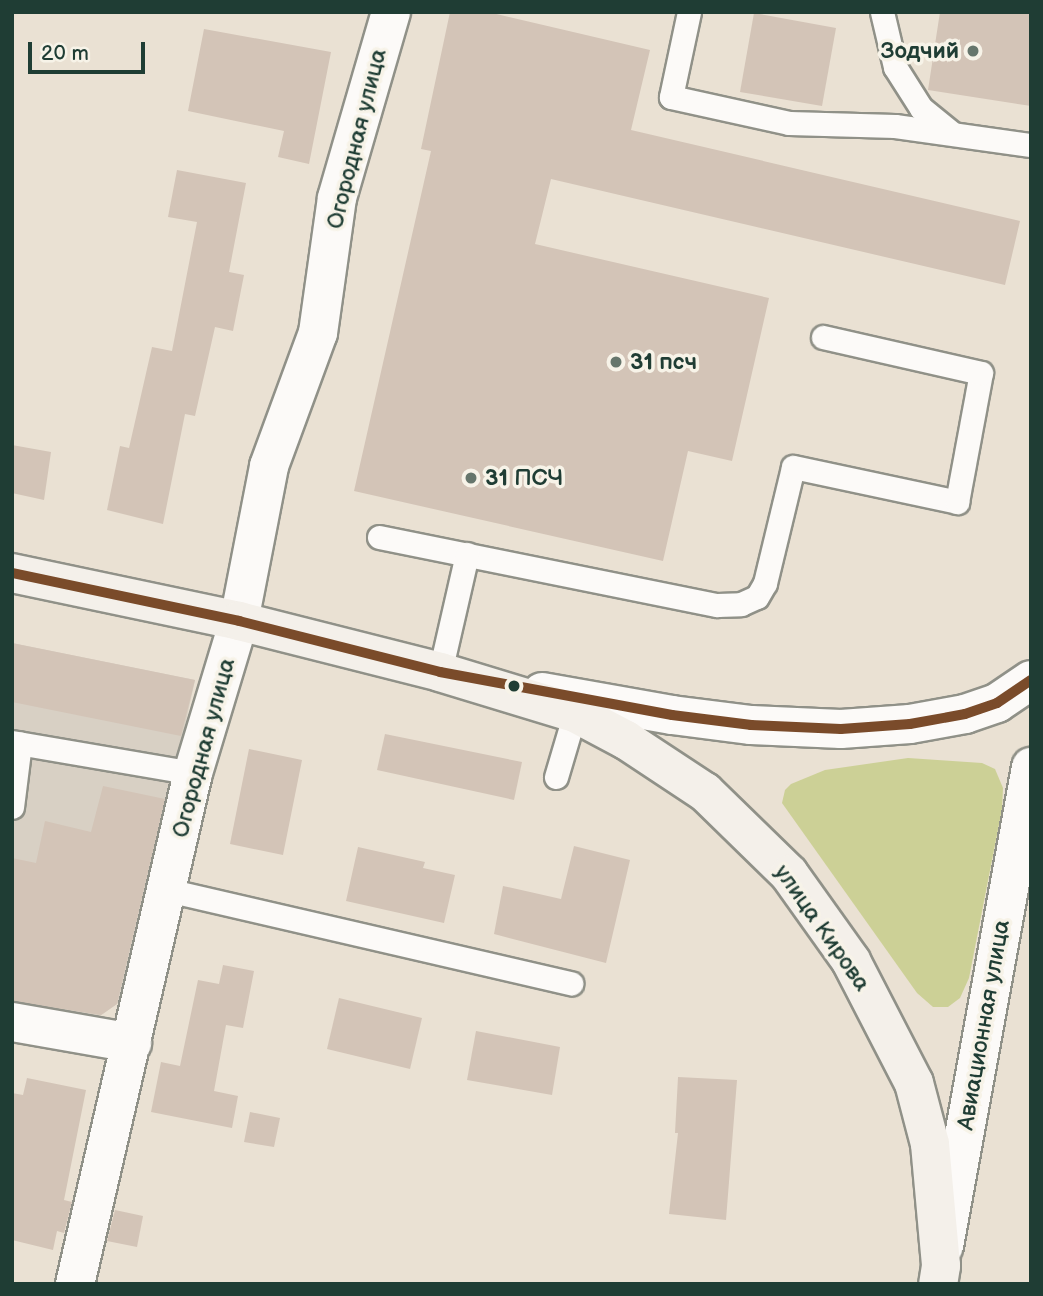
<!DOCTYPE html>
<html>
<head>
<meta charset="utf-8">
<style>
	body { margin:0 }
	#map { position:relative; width:1043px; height:1296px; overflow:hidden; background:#eae1d3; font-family:"Balsamiq Sans",sans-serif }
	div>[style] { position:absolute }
	.industrial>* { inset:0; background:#d8d0c4 }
	.green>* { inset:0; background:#ccd096 }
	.building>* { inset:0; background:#d3c4b7 }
	.roads { filter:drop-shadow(2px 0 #909188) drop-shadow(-2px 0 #909188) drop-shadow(0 2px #909188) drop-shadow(0 -2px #909188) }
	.service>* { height:23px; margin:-11.5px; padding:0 11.5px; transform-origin:11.5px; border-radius:11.5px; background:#fcfaf8 }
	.minor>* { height:38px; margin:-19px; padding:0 19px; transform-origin:19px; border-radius:19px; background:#fcfaf8 }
	.secondary>* { height:38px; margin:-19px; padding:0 19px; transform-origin:19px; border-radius:19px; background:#f4f0ea }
	.bus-1>* { height:10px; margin:-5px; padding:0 5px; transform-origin:5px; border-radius:5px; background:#7a4b2a }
	.dots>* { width:19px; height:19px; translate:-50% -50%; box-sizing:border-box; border:4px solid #f7f3e8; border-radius:50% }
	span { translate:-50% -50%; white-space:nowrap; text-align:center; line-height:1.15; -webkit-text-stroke:7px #f7f3e8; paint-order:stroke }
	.poi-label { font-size:23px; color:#1f3d34; font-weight:700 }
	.right { translate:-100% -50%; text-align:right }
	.left { translate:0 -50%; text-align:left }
	.street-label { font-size:23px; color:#1f3d34 }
	.frame { position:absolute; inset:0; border:14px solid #1f3d34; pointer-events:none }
	.scale { position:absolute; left:28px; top:42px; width:117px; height:32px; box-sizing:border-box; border:4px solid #1f3d34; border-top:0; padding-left:9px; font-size:21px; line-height:24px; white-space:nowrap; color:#1f3d34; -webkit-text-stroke:5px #f7f3e8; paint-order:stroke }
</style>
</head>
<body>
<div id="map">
	<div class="industrial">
		<i style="clip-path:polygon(12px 643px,195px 680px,125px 998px,89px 1024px,12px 1007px)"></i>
	</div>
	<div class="green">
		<i style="clip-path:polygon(908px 758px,982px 763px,995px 769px,1003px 788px,1002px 809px,969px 978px,960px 998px,948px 1007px,933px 1007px,917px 993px,782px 803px,785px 790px,791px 784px,825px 770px)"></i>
	</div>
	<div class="building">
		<i style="clip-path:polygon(450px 12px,488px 12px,650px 50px,631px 130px,1020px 221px,1005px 285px,551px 179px,535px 244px,769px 298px,732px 461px,688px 451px,663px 561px,354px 491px,431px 151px,421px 149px)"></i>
		<i style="clip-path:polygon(940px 12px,1031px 12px,1031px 106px,928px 90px)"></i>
		<i style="clip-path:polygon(754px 13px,836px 28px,822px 106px,740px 92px)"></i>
		<i style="clip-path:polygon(204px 29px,331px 52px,309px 164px,278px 157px,284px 131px,188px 111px)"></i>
		<i style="clip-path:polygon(177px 170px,246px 183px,229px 272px,244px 275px,233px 331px,215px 327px,195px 416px,185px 414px,163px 524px,107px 510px,120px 446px,129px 448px,152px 347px,172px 351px,197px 222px,168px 217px)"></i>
		<i style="clip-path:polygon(12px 445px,51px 452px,44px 500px,12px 493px)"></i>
		<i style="clip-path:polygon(12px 643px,195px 680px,181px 736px,12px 702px)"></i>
		<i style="clip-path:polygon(385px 734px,522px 762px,514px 800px,377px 770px)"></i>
		<i style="clip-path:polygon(249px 749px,302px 760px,283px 855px,230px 844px)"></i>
		<i style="clip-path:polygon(103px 786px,165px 799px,117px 1004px,101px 1015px,12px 1001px,12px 858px,36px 863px,45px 821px,91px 832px)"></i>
		<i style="clip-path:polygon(574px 846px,630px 860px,606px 963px,494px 934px,503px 886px,561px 899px)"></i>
		<i style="clip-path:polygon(358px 847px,425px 862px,423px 868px,455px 875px,444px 923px,346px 901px)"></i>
		<i style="clip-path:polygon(223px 965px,254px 971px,243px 1028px,226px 1025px,214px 1091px,238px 1096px,232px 1128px,151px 1112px,161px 1062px,180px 1066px,198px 980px,219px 984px)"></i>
		<i style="clip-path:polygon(339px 998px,422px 1018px,410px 1069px,327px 1049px)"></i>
		<i style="clip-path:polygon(476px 1031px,560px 1047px,552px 1095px,467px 1080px)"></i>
		<i style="clip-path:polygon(678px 1077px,737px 1080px,726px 1220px,669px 1214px,678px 1133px,675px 1133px)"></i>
		<i style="clip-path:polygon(27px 1078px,86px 1090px,64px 1200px,72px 1202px,64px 1233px,57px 1231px,53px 1250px,12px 1240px,12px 1093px,23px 1095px)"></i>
		<i style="clip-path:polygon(250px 1112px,280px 1118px,274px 1147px,244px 1142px)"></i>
		<i style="clip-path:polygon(115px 1210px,143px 1216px,137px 1247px,107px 1241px)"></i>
	</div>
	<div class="roads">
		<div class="service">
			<i style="left:689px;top:12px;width:87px;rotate:102deg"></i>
			<i style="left:671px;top:97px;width:121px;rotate:12.4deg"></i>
			<i style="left:789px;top:123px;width:106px;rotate:1.6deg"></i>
			<i style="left:895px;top:126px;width:137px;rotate:8deg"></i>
			<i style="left:882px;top:12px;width:57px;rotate:76.7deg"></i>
			<i style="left:895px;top:67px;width:49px;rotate:57.6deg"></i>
			<i style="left:921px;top:108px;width:38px;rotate:39deg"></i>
			<i style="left:379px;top:537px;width:345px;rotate:11.4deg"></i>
			<i style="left:717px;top:605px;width:24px;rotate:-2deg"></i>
			<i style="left:741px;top:604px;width:17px;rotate:-24deg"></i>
			<i style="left:757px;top:597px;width:16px;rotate:-60deg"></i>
			<i style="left:765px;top:583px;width:119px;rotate:-76.4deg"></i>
			<i style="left:793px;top:467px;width:168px;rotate:12deg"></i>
			<i style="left:957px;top:502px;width:131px;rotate:-79.5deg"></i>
			<i style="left:981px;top:373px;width:162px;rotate:-167.2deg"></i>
			<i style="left:440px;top:672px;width:121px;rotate:-77.1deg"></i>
			<i style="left:12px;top:742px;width:184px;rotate:9.7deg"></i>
			<i style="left:556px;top:777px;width:67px;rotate:-73.5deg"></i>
			<i style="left:12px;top:807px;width:64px;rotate:-82.9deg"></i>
			<i style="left:167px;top:890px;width:415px;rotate:13deg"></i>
		</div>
		<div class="minor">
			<i style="left:542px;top:692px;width:132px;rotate:10deg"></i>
			<i style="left:672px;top:715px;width:80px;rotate:7.2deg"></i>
			<i style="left:751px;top:725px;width:90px;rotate:2.5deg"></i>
			<i style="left:841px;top:729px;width:69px;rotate:-4.1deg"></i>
			<i style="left:910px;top:724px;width:56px;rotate:-10.3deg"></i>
			<i style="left:965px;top:714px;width:34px;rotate:-19deg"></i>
			<i style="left:997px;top:703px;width:41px;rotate:-34.1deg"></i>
			<i style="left:12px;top:1022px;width:122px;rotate:9.9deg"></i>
			<i style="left:944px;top:1246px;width:487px;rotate:-79.7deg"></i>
			<i style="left:75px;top:1284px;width:524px;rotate:-77deg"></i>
			<i style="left:193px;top:773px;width:159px;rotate:-73.2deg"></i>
			<i style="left:239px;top:621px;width:158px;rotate:-79deg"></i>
			<i style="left:269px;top:466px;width:142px;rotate:-69.8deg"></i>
			<i style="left:318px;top:333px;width:136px;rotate:-82deg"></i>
			<i style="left:337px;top:198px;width:194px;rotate:-73.8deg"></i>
		</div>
		<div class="secondary">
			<i style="left:12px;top:573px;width:232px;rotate:11.9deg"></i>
			<i style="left:239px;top:621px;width:207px;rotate:14.2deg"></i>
			<i style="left:440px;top:672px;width:141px;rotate:16.9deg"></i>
			<i style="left:575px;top:713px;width:58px;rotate:27.9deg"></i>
			<i style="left:626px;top:740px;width:95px;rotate:33.4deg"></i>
			<i style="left:705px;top:792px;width:117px;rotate:44.3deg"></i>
			<i style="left:789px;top:874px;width:107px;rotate:54.5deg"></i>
			<i style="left:851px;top:961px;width:137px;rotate:62.7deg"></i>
			<i style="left:914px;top:1083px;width:63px;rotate:75.3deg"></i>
			<i style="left:930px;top:1144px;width:122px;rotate:84.8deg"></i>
			<i style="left:941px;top:1266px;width:18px;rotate:99deg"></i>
		</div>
	</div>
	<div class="bus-1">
		<i style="left:12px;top:573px;width:232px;rotate:11.9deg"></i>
		<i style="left:239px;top:621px;width:207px;rotate:14.2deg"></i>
		<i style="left:440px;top:672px;width:236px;rotate:10.5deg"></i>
		<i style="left:672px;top:715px;width:80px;rotate:7.2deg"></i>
		<i style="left:751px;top:725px;width:90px;rotate:2.5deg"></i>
		<i style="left:841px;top:729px;width:69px;rotate:-4.1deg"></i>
		<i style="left:910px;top:724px;width:56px;rotate:-10.3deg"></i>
		<i style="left:965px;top:714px;width:34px;rotate:-19deg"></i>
		<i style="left:997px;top:703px;width:41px;rotate:-34.1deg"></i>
	</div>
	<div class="dots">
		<i style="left:973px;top:51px;background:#66766c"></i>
		<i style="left:616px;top:362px;background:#66766c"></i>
		<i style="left:471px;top:478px;background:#66766c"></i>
		<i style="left:514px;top:686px;background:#1f3d34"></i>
	</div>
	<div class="poi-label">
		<span class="right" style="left:959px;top:51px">Зодчий</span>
		<span class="left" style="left:630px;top:362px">31 псч</span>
		<span class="left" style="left:485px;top:478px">31 ПСЧ</span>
	</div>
	<div class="street-label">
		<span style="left:357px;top:139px;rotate:-76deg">Огородная улица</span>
		<span style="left:204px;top:748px;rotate:-75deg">Огородная улица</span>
		<span style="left:822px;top:928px;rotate:55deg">улица Кирова</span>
		<span style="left:984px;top:1025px;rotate:-80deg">Авиационная улица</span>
	</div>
	<div class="frame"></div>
	<div class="scale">20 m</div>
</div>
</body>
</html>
